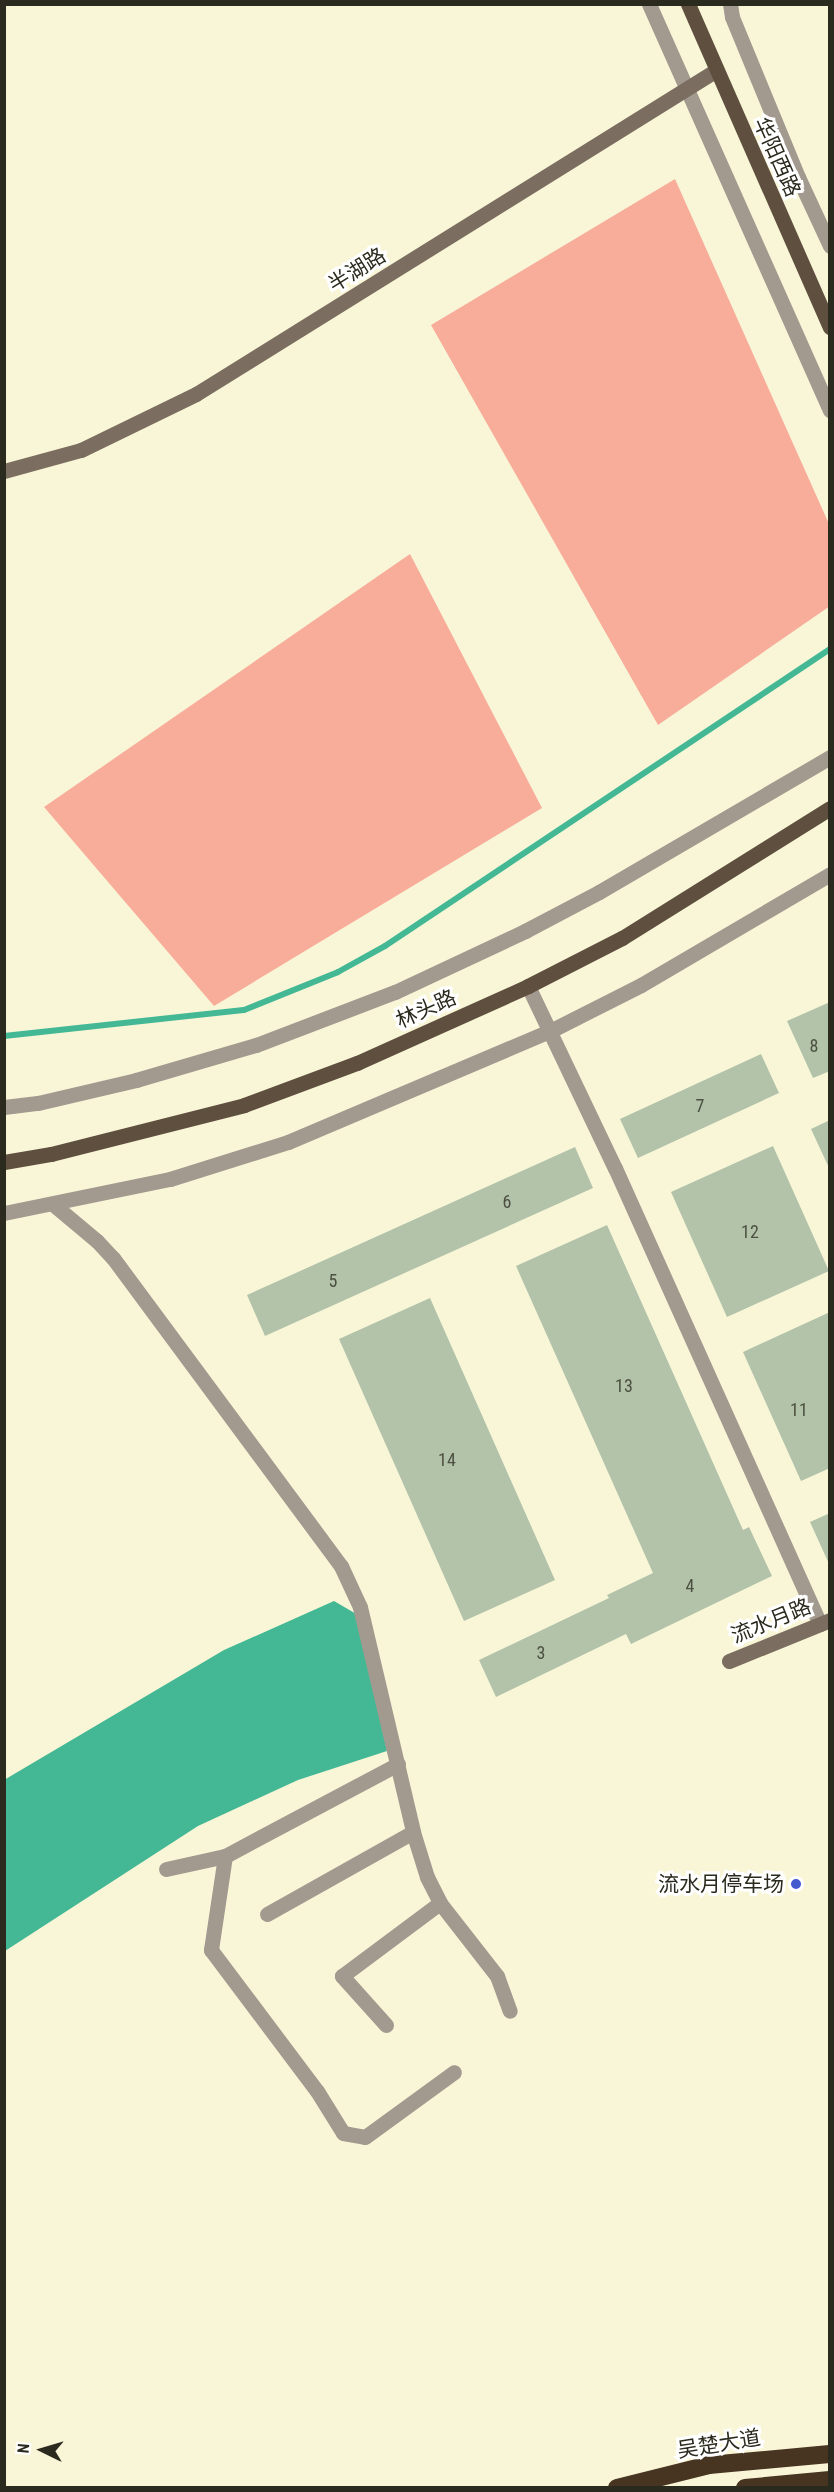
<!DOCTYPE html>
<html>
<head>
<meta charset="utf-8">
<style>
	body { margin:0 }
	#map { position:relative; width:834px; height:2492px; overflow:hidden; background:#f9f6d8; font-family:"Roboto Condensed","Noto Sans SC",sans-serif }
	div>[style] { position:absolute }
	.forest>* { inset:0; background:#f8ad9a }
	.water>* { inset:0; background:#44b895 }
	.stream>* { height:6px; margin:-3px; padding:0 3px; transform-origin:3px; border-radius:3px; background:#44b895 }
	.building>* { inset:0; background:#b2c3aa }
	.street>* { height:15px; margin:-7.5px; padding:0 7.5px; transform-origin:7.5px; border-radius:7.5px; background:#a2998f }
	.secondary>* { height:15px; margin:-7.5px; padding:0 7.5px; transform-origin:7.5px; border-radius:7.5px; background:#7b6d5f }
	.primary>* { height:15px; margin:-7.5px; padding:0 7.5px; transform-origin:7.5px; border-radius:7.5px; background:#5f4f3e }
	.highway>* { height:18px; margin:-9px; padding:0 9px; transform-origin:9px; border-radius:9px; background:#473522 }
	.dots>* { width:16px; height:16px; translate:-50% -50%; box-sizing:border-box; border:3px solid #fff; border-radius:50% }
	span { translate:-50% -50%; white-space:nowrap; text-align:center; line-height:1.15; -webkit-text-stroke:6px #fff; paint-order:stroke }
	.number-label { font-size:18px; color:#4d5041 }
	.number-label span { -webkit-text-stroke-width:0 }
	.street-label { font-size:21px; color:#2b2a1e }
	.poi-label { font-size:21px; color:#2b2a1e }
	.right { translate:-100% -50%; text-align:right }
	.frame { position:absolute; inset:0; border:6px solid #2b2a1e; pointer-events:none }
	.north { position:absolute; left:12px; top:2420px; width:60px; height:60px; -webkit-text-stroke:4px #fff; paint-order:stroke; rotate:275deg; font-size:16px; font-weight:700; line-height:24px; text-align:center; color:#2b2a1e }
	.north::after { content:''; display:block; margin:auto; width:21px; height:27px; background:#2b2a1e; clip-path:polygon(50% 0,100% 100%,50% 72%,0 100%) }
</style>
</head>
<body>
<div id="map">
	<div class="forest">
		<i style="clip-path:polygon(675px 179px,829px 524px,830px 606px,658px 725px,431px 325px)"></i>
		<i style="clip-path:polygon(410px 554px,542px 808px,214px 1006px,44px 807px)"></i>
	</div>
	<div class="water">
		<i style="clip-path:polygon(334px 1601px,358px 1615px,387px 1751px,298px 1780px,198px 1826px,5px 1951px,4px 1780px,224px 1650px)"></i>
	</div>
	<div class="stream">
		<i style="left:4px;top:1036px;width:241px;rotate:-6.2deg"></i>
		<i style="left:244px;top:1010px;width:101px;rotate:-22deg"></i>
		<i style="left:338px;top:972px;width:54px;rotate:-29deg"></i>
		<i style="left:385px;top:946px;width:535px;rotate:-33.72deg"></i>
	</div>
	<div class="building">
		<i style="clip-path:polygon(830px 1002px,830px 1071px,813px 1078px,787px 1021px)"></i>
		<i style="clip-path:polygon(761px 1054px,779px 1093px,638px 1158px,620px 1119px)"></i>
		<i style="clip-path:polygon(830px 1120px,830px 1170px,811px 1129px)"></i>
		<i style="clip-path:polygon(773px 1146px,829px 1271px,727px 1317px,671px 1192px)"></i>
		<i style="clip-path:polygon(575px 1147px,593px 1188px,265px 1336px,247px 1295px)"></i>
		<i style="clip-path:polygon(607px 1225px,743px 1530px,749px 1527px,772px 1576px,631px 1644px,626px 1634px,496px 1697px,479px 1660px,609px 1598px,607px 1595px,653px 1573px,516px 1266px)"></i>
		<i style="clip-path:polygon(430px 1298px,555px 1580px,464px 1621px,339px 1339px)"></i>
		<i style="clip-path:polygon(830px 1312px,830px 1468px,801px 1481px,743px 1352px)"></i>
		<i style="clip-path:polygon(830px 1513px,830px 1566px,810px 1522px)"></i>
	</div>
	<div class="street">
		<i style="left:649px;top:4px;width:445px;rotate:66deg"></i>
		<i style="left:730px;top:4px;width:13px;rotate:81deg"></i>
		<i style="left:732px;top:17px;width:173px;rotate:67.6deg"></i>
		<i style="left:798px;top:177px;width:76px;rotate:65.1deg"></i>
		<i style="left:528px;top:986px;width:202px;rotate:64.5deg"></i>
		<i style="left:615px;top:1168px;width:500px;rotate:65.8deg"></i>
		<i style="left:4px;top:1107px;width:34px;rotate:-7deg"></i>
		<i style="left:38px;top:1103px;width:101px;rotate:-13.2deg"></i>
		<i style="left:136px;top:1080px;width:125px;rotate:-16.3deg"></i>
		<i style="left:256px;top:1045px;width:149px;rotate:-20.9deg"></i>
		<i style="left:395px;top:992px;width:144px;rotate:-25.1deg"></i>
		<i style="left:525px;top:931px;width:84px;rotate:-27.8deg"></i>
		<i style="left:599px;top:892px;width:268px;rotate:-30.3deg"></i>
		<i style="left:54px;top:1205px;width:56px;rotate:39.9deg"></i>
		<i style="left:97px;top:1241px;width:23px;rotate:47deg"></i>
		<i style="left:113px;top:1258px;width:383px;rotate:53.5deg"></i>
		<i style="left:341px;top:1566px;width:45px;rotate:65.1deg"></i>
		<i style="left:360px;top:1607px;width:231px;rotate:76.7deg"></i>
		<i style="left:413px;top:1832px;width:47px;rotate:72.7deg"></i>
		<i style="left:427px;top:1877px;width:29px;rotate:63deg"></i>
		<i style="left:440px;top:1903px;width:93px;rotate:52deg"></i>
		<i style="left:497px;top:1976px;width:37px;rotate:70deg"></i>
		<i style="left:4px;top:1213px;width:169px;rotate:-11.6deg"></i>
		<i style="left:170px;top:1179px;width:124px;rotate:-17.4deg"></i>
		<i style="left:288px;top:1142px;width:285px;rotate:-23deg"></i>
		<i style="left:550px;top:1031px;width:102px;rotate:-26.8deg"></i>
		<i style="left:641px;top:985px;width:219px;rotate:-30.4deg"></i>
		<i style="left:398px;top:1764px;width:196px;rotate:152deg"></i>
		<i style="left:225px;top:1856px;width:95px;rotate:98.5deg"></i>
		<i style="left:211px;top:1950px;width:176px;rotate:53.1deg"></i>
		<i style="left:317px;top:2091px;width:49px;rotate:58.2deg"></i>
		<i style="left:343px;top:2133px;width:22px;rotate:10deg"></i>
		<i style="left:365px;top:2137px;width:110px;rotate:-36.1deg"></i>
		<i style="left:166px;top:1869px;width:60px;rotate:-12.4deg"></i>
		<i style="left:267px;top:1914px;width:167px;rotate:-29.3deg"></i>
		<i style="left:386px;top:2025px;width:66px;rotate:-131.9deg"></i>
		<i style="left:342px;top:1976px;width:122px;rotate:-36.7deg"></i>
	</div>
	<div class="secondary">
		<i style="left:4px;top:471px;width:80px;rotate:-15.3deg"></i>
		<i style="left:81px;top:450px;width:128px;rotate:-26deg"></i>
		<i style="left:196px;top:394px;width:611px;rotate:-31.9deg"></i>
		<i style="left:729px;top:1661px;width:109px;rotate:-22.1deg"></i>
	</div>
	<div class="primary">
		<i style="left:688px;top:4px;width:353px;rotate:66.3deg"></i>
		<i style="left:4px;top:1162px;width:48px;rotate:-9.7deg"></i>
		<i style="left:51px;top:1154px;width:199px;rotate:-14.2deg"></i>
		<i style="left:244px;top:1105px;width:121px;rotate:-20.4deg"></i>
		<i style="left:357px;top:1063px;width:188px;rotate:-24.2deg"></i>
		<i style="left:528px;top:986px;width:106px;rotate:-27.1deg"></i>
		<i style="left:622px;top:938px;width:245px;rotate:-32deg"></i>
	</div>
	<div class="highway">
		<i style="left:617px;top:2488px;width:95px;rotate:-14deg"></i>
		<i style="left:709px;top:2465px;width:121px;rotate:-5.2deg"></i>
		<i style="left:745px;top:2488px;width:85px;rotate:-5.4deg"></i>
	</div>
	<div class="dots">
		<i style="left:796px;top:1884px;background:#445bce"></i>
	</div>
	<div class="number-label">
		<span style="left:814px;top:1046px">8</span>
		<span style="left:700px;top:1106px">7</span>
		<span style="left:507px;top:1202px">6</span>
		<span style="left:750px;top:1232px">12</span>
		<span style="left:333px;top:1281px">5</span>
		<span style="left:624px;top:1386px">13</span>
		<span style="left:799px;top:1410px">11</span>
		<span style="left:447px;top:1460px">14</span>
		<span style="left:690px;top:1586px">4</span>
		<span style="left:541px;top:1653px">3</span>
	</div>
	<div class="street-label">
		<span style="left:777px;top:157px;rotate:66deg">华阳西路</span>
		<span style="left:357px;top:270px;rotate:-32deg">半湖路</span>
		<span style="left:426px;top:1009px;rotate:-24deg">林头路</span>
		<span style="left:771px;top:1621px;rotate:-22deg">流水月路</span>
		<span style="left:719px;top:2444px;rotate:-9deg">吴楚大道</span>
	</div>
	<div class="poi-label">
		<span class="right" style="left:784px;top:1884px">流水月停车场</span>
	</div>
	<div class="frame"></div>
	<div class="north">N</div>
</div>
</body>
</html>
